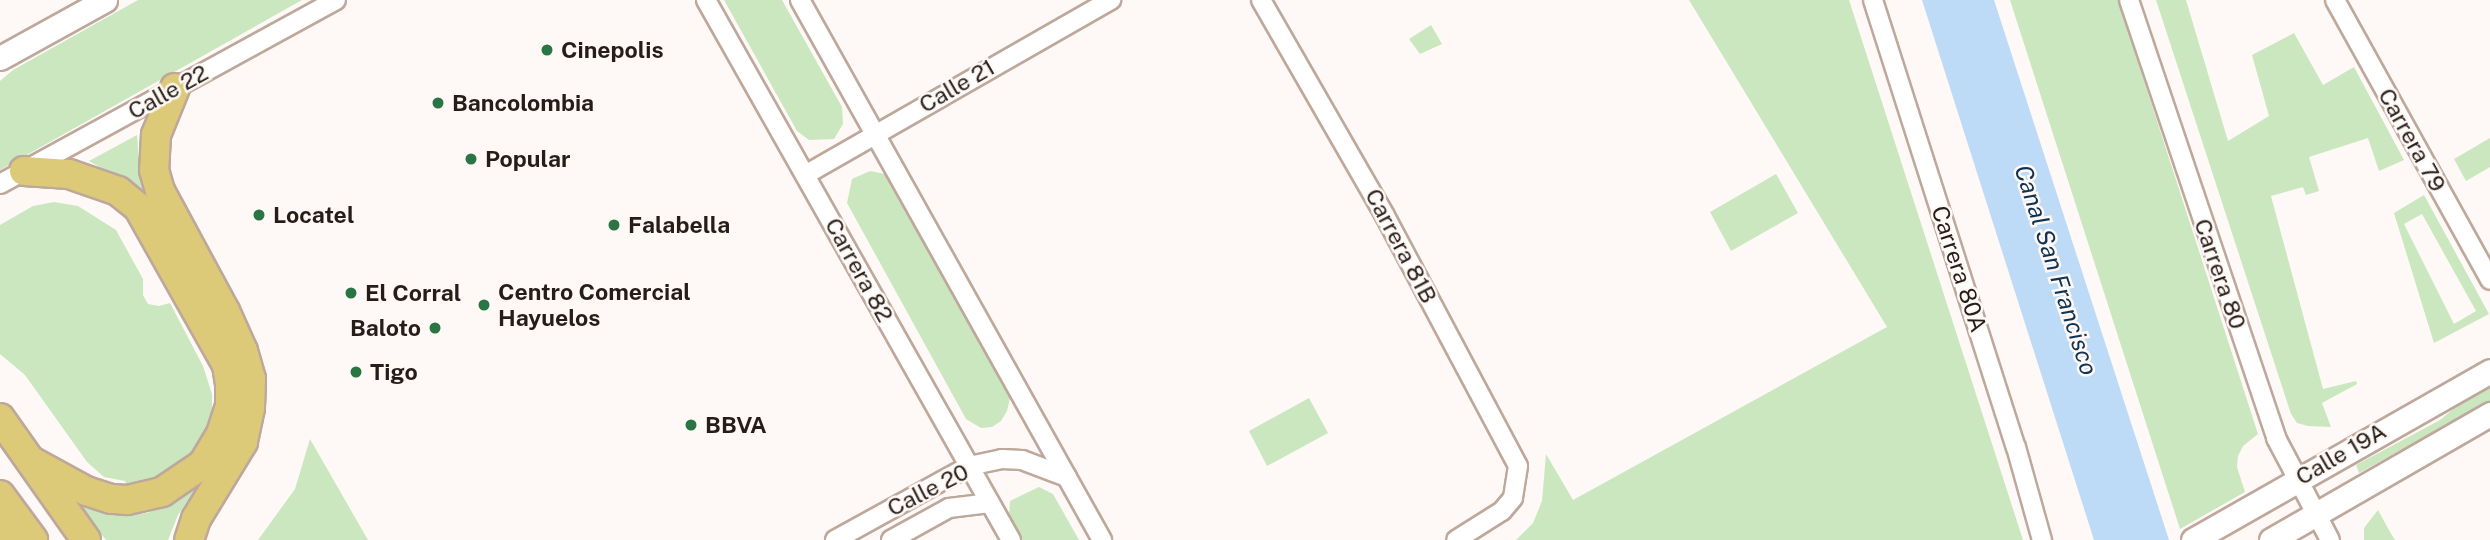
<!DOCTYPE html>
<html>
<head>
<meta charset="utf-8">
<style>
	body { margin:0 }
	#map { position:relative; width:2490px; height:540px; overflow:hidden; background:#fef9f6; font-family:"Public Sans",sans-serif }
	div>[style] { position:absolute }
	.green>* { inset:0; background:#cae7bf }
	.water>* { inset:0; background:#bddaf6 }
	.roads { filter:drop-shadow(2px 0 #bea89b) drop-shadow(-2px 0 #bea89b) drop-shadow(0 2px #bea89b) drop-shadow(0 -2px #bea89b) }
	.minor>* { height:18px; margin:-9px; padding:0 9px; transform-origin:9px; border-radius:9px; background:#fff }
	.tertiary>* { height:23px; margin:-11.5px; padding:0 11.5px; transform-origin:11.5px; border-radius:11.5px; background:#fff }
	.primary>* { height:28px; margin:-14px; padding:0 14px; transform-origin:14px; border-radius:14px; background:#ddca79 }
	.dots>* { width:19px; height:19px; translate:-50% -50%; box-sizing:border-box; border:4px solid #fef9f6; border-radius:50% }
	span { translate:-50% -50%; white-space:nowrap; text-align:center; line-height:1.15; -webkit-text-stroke:5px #fef9f6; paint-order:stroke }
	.poi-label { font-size:23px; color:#251d18; font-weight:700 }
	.left { translate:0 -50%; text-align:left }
	.right { translate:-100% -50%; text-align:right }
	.street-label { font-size:23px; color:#251d18 }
	.water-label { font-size:24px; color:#0f3351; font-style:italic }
</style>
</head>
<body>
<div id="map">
	<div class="green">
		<i style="clip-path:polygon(138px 0,302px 0,0 170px,0 81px,13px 70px)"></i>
		<i style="clip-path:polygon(724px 0,782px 0,842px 107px,843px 124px,834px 139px,809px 140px,797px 131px)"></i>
		<i style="clip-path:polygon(1689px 0,1849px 0,2023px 540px,1516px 540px,1533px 523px,1542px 501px,1546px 454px,1573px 500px,1887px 327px)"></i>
		<i style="clip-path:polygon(2010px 0,2118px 0,2258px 434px,2243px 446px,2238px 456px,2237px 467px,2245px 492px,2180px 529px)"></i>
		<i style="clip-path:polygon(2156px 0,2186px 0,2228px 141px,2269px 116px,2252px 55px,2294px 33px,2323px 85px,2354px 67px,2404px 160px,2379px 171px,2368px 138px,2309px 157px,2319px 191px,2306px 195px,2303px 187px,2271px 196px,2323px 389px,2356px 381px,2357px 384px,2322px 403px,2331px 427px,2308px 426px,2297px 423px,2291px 414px)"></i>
		<i style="clip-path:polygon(1431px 25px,1442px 44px,1420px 54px,1409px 39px)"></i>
		<i style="clip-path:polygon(137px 135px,141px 181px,151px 204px,132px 185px,89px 161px)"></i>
		<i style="clip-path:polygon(2490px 138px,2490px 167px,2466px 181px,2454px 159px)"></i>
		<i style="clip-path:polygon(870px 171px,885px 174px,894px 182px,1011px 394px,1007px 411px,1001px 421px,992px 427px,981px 428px,966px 419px,847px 203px,852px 179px)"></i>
		<i style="clip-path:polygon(1776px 174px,1798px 213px,1731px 251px,1710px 212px)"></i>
		<i style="clip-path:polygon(evenodd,2424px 195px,2489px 314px,2434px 343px,2394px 213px,2424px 195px,2422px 214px,2476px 311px,2454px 324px,2404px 224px,2422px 214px)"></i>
		<i style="clip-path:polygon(54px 202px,78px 206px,116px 230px,143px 279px,143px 295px,148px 304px,159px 306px,170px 303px,203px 366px,212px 394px,212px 417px,205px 441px,176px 476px,130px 493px,125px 481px,104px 477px,87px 462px,25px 375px,0 354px,0 225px,33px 206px)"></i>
		<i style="clip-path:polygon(2490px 379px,2490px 401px,2359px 473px,2356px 465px,2440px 420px)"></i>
		<i style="clip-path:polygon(1309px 398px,1328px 433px,1267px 466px,1249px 431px)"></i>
		<i style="clip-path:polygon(310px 439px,368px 540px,258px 540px,295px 489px)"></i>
		<i style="clip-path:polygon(197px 487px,178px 515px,168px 540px,106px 540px,80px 507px,123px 516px,147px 513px,171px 504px)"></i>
		<i style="clip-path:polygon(1039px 487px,1053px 494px,1079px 540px,1022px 540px,1009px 517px,1010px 501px)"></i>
		<i style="clip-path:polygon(2378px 510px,2390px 532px,2395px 540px,2364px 540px,2364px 528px)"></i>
	</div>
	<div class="water">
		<i style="clip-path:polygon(1922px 0,1994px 0,2169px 540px,2094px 540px)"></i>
	</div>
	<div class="roads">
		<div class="minor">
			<i style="left:706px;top:0;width:620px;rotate:60.54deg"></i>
			<i style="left:800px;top:0;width:619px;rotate:60.78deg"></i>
			<i style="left:1261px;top:0;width:247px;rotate:60.1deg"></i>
			<i style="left:1384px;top:214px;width:285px;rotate:62deg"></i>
			<i style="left:1518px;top:466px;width:32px;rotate:99deg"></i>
			<i style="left:1513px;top:498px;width:17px;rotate:130deg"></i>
			<i style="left:1502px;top:511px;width:54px;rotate:147.8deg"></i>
			<i style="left:1873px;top:0;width:469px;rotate:72.3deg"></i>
			<i style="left:2016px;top:447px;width:97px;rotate:74.4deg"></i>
			<i style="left:2129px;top:0;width:462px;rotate:71.4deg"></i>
			<i style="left:2276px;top:438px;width:115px;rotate:62.1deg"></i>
			<i style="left:2335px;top:0;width:320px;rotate:61deg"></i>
			<i style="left:805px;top:175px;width:353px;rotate:-29.8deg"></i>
			<i style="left:0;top:184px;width:383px;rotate:-28.7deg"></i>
			<i style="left:835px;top:540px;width:153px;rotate:-28.9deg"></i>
			<i style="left:969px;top:466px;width:34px;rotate:-12deg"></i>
			<i style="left:1002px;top:459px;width:20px;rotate:3deg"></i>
			<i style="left:1022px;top:460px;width:48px;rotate:20.7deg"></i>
			<i style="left:891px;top:540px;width:66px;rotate:-28.9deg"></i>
			<i style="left:949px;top:508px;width:41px;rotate:-7deg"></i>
		</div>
		<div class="tertiary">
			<i style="left:0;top:58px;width:120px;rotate:-28.9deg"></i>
			<i style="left:2193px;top:540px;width:342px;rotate:-29.6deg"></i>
			<i style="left:2271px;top:540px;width:253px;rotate:-29.9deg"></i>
		</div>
		<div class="primary">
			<i style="left:175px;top:88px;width:51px;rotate:112deg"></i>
			<i style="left:156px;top:135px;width:35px;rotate:93deg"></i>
			<i style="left:154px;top:170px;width:22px;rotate:74deg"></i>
			<i style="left:160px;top:191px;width:136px;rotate:61.6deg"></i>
			<i style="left:225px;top:311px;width:44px;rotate:65.8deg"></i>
			<i style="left:243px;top:351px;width:29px;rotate:74deg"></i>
			<i style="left:251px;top:379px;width:29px;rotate:92deg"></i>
			<i style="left:250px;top:408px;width:35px;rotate:102deg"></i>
			<i style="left:243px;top:442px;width:90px;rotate:121.4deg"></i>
			<i style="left:196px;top:519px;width:22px;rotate:108deg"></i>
			<i style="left:24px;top:171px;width:45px;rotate:3.8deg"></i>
			<i style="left:69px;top:174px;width:52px;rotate:19.1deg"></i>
			<i style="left:118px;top:191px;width:26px;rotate:39deg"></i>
			<i style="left:138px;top:207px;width:181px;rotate:60.6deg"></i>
			<i style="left:227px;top:365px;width:20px;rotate:81deg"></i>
			<i style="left:230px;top:385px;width:21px;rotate:90deg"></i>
			<i style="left:230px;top:406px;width:29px;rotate:108deg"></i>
			<i style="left:221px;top:434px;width:35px;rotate:121deg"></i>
			<i style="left:203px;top:464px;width:50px;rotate:145.7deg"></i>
			<i style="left:162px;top:492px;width:36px;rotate:167deg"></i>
			<i style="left:127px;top:500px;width:16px;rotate:-176deg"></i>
			<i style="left:111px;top:499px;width:26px;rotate:-162deg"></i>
			<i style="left:86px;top:491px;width:63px;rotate:-151.4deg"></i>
			<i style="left:0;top:418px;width:149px;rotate:54.8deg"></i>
			<i style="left:0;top:495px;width:56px;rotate:53.7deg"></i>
			<i style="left:0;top:519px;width:21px;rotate:79deg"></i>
		</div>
	</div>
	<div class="dots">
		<i style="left:547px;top:50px;background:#2a7543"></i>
		<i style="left:438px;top:103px;background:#2a7543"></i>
		<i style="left:471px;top:159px;background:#2a7543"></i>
		<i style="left:259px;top:215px;background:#2a7543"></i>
		<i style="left:614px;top:225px;background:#2a7543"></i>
		<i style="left:351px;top:293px;background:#2a7543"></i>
		<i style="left:484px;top:305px;background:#2a7543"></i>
		<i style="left:435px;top:328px;background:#2a7543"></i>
		<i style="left:356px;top:372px;background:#2a7543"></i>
		<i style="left:691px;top:425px;background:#2a7543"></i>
	</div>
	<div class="poi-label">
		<span class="left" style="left:561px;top:50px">Cinepolis</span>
		<span class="left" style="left:452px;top:103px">Bancolombia</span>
		<span class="left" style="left:485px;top:159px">Popular</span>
		<span class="left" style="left:273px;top:215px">Locatel</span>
		<span class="left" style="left:628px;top:225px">Falabella</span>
		<span class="left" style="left:498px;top:305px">Centro Comercial<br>Hayuelos</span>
		<span class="left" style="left:365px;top:293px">El Corral</span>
		<span class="right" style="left:421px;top:328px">Baloto</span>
		<span class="left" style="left:370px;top:372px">Tigo</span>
		<span class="left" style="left:705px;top:425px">BBVA</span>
	</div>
	<div class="street-label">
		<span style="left:957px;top:86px;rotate:-30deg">Calle 21</span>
		<span style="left:168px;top:92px;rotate:-29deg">Calle 22</span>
		<span style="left:2412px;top:140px;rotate:61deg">Carrera 79</span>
		<span style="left:1401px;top:246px;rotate:62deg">Carrera 81B</span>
		<span style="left:1959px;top:269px;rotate:72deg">Carrera 80A</span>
		<span style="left:859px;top:270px;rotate:61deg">Carrera 82</span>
		<span style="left:2220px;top:274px;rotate:71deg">Carrera 80</span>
		<span style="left:2341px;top:454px;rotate:-30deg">Calle 19A</span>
		<span style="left:928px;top:490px;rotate:-27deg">Calle 20</span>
	</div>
	<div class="water-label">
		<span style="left:2056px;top:270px;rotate:72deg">Canal San Francisco</span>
	</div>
</div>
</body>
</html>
